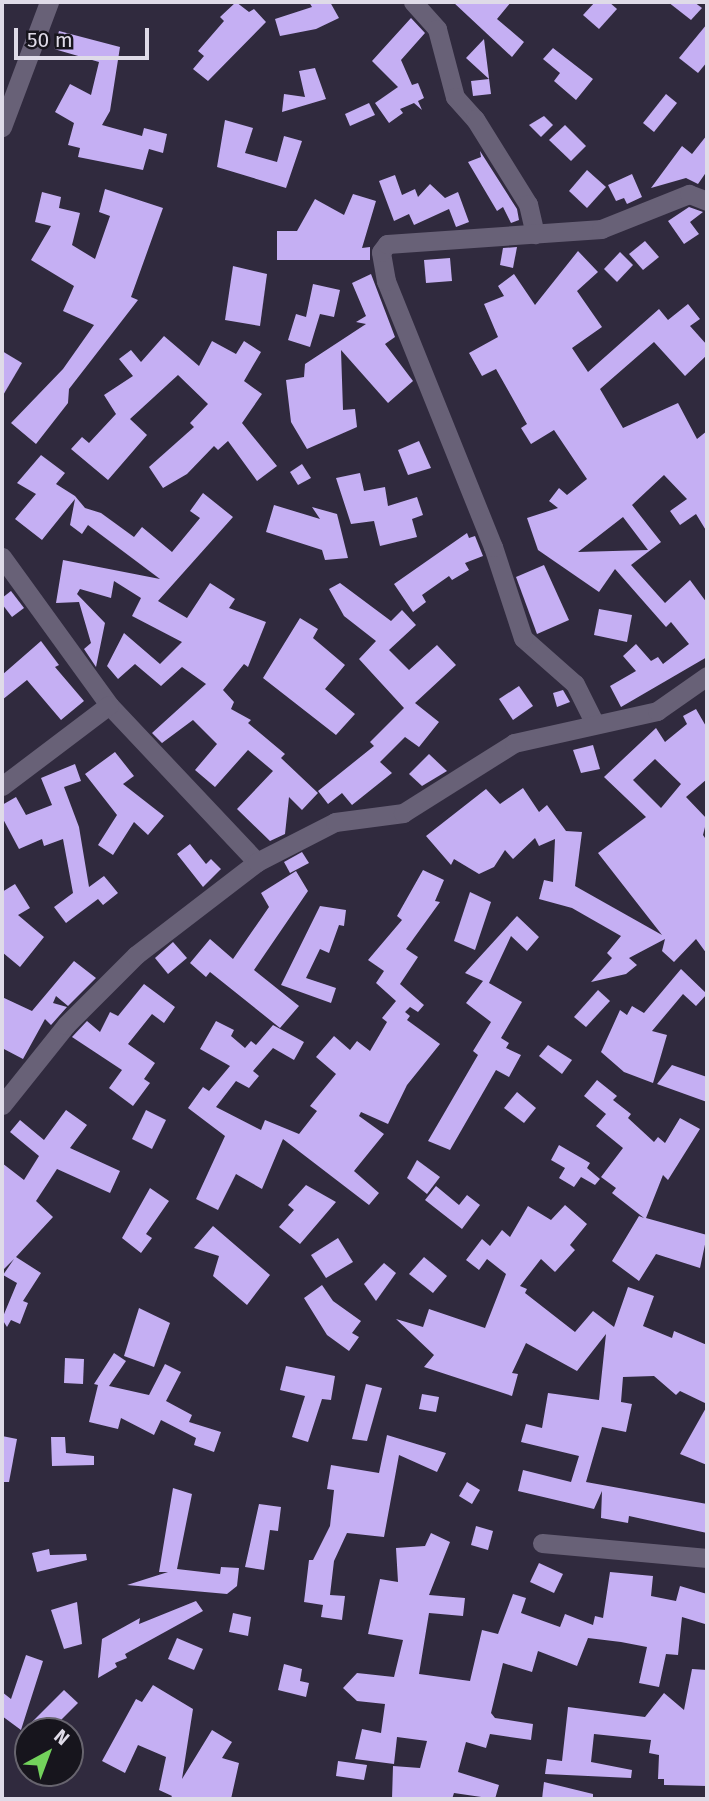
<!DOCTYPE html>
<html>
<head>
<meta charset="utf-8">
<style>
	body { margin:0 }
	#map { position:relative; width:709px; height:1801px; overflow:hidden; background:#302a3e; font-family:"Fira Sans",sans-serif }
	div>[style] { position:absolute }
	.building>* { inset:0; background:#c5aff3 }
	.minor>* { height:19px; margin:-9.5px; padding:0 9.5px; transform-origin:9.5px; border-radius:9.5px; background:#686177 }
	span { translate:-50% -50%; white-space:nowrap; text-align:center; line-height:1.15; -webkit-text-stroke:7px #17151d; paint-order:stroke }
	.frame { position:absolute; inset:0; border:4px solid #dfdbe8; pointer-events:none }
	.north { position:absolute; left:14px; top:1717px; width:70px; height:70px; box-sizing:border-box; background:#17151d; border:2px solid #67646e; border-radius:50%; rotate:41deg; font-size:19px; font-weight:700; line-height:28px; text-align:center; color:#dfdbe8 }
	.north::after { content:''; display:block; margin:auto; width:24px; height:32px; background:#73d25c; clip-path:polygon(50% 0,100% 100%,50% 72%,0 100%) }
	.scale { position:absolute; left:14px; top:28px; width:135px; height:32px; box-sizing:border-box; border:4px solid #dfdbe8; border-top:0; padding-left:9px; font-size:21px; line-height:24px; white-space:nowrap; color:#dfdbe8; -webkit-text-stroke:5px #17151d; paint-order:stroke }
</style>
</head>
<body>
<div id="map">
	<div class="building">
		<i style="clip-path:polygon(236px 2px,249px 12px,254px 9px,266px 22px,208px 81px,193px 69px,204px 56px,198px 51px,224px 21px,220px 17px)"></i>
		<i style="clip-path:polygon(309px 2px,330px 2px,339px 18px,316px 29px,280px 36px,275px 19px,312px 7px)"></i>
		<i style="clip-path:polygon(453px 2px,511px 2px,497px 19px,524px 42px,512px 57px)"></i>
		<i style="clip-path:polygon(595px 2px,609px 2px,617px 9px,599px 29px,583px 15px)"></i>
		<i style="clip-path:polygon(668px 2px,694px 2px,702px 8px,691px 20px)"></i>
		<i style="clip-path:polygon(411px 18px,425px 33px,401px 60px,412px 85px,418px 83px,424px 98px,418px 101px,422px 110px,414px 103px,400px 109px,403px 113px,389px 123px,375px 103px,398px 87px,372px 61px)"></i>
		<i style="clip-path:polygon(707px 24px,707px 62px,698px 73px,679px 58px)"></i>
		<i style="clip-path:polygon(59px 31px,120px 47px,110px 111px,102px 125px,142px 136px,144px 128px,167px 134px,163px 153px,149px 149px,143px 170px,78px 157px,80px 148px,68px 145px,74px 123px,55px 112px,70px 84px,91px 95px,99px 62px,54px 49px)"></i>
		<i style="clip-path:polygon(484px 39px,491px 94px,473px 96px,471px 81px,489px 79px,466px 58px)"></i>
		<i style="clip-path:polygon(553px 48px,593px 79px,576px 100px,554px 81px,560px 73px,543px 59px)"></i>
		<i style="clip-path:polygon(315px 68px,326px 99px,282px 112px,284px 94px,305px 97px,299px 71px)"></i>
		<i style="clip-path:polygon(666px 94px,677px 103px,654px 132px,643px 123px)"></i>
		<i style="clip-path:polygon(369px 103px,375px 115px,350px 126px,345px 114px)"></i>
		<i style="clip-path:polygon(544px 116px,553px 125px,541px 137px,529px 125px)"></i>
		<i style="clip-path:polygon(225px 120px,253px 128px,245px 153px,277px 162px,284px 136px,302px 141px,286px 188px,217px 167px)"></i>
		<i style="clip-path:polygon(565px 125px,586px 146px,571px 161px,549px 140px)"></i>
		<i style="clip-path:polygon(707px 135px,707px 171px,698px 184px,686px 178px,651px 188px,682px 146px,692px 154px)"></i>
		<i style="clip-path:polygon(480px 151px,517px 209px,519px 220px,511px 223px,503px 207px,497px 211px,468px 162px,481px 157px)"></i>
		<i style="clip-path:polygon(587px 170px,606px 187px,587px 208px,569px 191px)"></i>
		<i style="clip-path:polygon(632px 174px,642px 197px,627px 204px,624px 198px,616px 201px,608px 185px)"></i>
		<i style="clip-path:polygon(395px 175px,402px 195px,415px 189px,418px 197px,430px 184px,445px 198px,458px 192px,469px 222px,456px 227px,449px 209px,414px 225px,409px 214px,394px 221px,379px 181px)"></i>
		<i style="clip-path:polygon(105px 189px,163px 208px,131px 297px,138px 300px,69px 389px,68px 403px,36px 444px,11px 423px,63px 369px,94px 325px,63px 311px,74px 286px,31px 260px,51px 226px,35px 222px,42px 192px,61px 197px,59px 208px,80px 213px,72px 245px,95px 259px,110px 216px,99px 212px)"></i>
		<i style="clip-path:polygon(353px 194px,376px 201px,362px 248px,370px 247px,370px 260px,277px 260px,277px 231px,297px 231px,315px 199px,344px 215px)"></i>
		<i style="clip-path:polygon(689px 207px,703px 212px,690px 222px,699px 234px,684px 244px,668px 221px)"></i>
		<i style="clip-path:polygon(645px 241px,659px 257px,643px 270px,629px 254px)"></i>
		<i style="clip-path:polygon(517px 247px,513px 268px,500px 265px,503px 248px)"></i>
		<i style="clip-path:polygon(evenodd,578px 251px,598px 272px,577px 291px,602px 327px,572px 348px,588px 372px,659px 309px,668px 320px,688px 304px,700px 319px,690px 326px,707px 345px,707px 355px,685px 376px,654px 342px,600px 389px,623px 428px,678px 403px,697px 439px,707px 431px,707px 532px,696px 514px,680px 525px,670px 511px,687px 499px,664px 475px,632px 505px,661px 542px,631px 565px,665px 603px,690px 580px,707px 603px,707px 657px,621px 707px,610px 686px,636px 671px,623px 656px,636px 644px,651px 661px,658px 657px,663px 664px,689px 644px,671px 622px,666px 627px,615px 569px,599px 592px,538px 550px,527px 518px,558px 508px,549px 501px,559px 488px,567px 495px,587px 479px,554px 430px,531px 444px,521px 428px,527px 424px,496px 369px,482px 376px,469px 353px,498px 337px,484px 304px,504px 296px,498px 286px,514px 274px,535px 305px,578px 251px,623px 517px,648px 550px,578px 552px,623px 517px)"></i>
		<i style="clip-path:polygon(620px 252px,633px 265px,617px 282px,604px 269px)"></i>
		<i style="clip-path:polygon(450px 258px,452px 281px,426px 283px,424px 260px)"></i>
		<i style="clip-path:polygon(233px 266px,267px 274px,260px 326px,225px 320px)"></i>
		<i style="clip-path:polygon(371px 274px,395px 337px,385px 344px,413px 381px,388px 403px,341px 350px,343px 410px,355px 409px,357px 427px,307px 449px,291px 422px,286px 380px,304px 377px,305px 364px,366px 324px,356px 322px,366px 316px,352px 283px)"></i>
		<i style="clip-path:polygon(313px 284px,340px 290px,334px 317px,320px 314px,310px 347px,288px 340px,296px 314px,306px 317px)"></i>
		<i style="clip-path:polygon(164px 336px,199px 366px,212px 341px,236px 354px,244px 341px,261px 352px,244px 381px,262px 394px,242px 423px,277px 466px,257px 481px,228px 441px,218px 450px,214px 446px,187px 474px,163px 488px,149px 467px,194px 427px,190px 423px,208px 404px,178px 375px,130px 419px,147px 435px,108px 480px,71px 449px,82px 437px,89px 443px,116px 414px,104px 395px,133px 376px,119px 359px,131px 350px,141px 362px)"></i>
		<i style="clip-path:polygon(2px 351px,22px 363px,2px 397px)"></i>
		<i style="clip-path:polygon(419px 441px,431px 468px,408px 475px,398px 450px)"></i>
		<i style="clip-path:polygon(41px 455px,65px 473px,56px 484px,75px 496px,85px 508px,101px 513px,134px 537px,142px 527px,172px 552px,200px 518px,190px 511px,203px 493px,233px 517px,158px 601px,187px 618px,210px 583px,235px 599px,229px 608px,266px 622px,248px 667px,244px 664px,223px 690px,234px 702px,231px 709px,251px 720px,248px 723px,285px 754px,281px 758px,318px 793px,302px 810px,289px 797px,285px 834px,270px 841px,237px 809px,273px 771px,248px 750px,215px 787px,195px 770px,217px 744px,193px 720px,162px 743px,152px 733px,206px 684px,182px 667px,161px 686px,135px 664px,118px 679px,107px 666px,124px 633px,160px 664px,182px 642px,132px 616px,141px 598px,114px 581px,111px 598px,80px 589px,77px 594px,105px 623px,96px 667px,84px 649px,91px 643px,79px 602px,56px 603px,63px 560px,160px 579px,88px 525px,82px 534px,70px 525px,75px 499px,42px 540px,15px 519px,36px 494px,17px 483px)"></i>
		<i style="clip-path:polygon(302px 464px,311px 478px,298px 485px,290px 472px)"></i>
		<i style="clip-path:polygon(360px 473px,364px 491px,385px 487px,388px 506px,417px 497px,423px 515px,412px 519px,417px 537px,380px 546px,374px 521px,351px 524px,336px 478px)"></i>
		<i style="clip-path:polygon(274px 505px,320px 519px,312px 507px,337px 514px,348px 558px,325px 560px,322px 550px,266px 532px)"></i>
		<i style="clip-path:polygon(467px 533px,469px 538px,475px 536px,483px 556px,465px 563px,469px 570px,452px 580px,449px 576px,422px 595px,426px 602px,413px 612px,394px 584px)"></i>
		<i style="clip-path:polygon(544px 565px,569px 620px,537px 634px,516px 577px)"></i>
		<i style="clip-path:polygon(340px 583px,391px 621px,402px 610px,416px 625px,389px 650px,409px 670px,437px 645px,456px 665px,415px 703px,439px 722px,419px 747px,405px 737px,380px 762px,392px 773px,352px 805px,342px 793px,328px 804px,318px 791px,374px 746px,370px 742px,404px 708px,359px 659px,376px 641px,344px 616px,329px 589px)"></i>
		<i style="clip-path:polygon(11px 591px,24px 608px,12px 617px,2px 604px,2px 598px)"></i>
		<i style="clip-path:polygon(599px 609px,632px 615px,627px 642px,594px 635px)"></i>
		<i style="clip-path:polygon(300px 618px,318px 629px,313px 638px,345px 665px,325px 689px,355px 714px,336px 735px,263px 678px)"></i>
		<i style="clip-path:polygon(41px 641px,59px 665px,55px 667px,84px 701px,61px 720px,27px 680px,2px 700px,2px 675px)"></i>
		<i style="clip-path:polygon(519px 686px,533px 706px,513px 720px,499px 699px)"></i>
		<i style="clip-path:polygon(563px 690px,570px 702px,557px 707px,553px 693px)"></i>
		<i style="clip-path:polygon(evenodd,696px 709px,707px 728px,707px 779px,686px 797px,707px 819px,703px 835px,707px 841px,707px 954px,696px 939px,674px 962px,662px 951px,665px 939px,629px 958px,637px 965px,626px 974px,591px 982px,612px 958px,607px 953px,621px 936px,572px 908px,539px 899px,544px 880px,553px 882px,555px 839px,539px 846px,535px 838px,513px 859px,505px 850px,494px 867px,479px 874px,454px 859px,451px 865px,426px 836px,486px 789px,500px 804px,523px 788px,539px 812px,547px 805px,566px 831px,582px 832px,575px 886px,662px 935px,598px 853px,646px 817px,604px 777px,656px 728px,665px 742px,687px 724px,683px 716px,696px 709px,655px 759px,681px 784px,661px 808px,633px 780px,655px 759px)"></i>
		<i style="clip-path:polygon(593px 745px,600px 769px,581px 773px,573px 750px)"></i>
		<i style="clip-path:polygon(115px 752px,134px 776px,123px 784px,164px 816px,148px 835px,134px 822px,113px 855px,98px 845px,117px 815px,85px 774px)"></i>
		<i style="clip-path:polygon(429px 754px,447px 771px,422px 786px,409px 774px)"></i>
		<i style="clip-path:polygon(75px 764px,81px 781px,64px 787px,79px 827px,89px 887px,104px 876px,118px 893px,103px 905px,98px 899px,66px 923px,54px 907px,73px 893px,63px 839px,44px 846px,42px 839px,19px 849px,2px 817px,2px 805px,16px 797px,26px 815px,52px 805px,41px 778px)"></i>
		<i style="clip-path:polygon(190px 844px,206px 864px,211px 859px,221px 869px,203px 887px,177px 854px)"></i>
		<i style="clip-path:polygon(302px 852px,309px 863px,290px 873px,284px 862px)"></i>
		<i style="clip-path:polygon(423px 870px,444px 880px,435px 901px,440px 902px,406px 949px,418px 957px,400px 984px,424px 1005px,418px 1012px,410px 1007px,405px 1012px,410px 1016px,407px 1020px,440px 1044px,407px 1085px,388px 1124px,361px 1112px,359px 1116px,384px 1134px,354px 1171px,379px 1193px,369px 1205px,283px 1139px,262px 1189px,236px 1174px,218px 1210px,196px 1199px,225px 1136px,188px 1108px,203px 1087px,209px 1091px,230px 1066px,200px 1049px,216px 1021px,234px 1030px,231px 1036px,245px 1048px,251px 1041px,256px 1045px,273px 1025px,304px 1042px,294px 1060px,273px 1048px,253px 1071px,259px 1076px,249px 1088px,236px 1081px,216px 1107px,261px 1130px,265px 1120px,299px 1134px,317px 1111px,310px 1106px,336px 1074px,316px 1057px,334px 1036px,350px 1050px,357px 1041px,370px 1051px,387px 1022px,382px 1018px,396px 1001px,376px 983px,384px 971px,368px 960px,402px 920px,397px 916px)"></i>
		<i style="clip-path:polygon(296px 871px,308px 891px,254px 970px,299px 1006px,280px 1028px,210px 972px,206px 977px,190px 963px,210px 939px,233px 959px,269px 907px,261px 893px)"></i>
		<i style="clip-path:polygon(15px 884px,30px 908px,18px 915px,44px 937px,20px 967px,2px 952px,2px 892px)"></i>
		<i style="clip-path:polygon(470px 892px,491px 902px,475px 950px,454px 941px)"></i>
		<i style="clip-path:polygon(320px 906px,346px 910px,344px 926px,339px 925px,329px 953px,320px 949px,306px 978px,336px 988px,331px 1003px,281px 985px)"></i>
		<i style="clip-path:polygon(517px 916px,539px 937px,527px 951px,511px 936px,489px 983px,522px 1002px,501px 1038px,509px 1043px,506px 1048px,521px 1055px,509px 1077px,496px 1070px,450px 1150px,428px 1141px,478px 1055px,473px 1051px,491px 1022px,466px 1003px,483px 981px,465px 973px)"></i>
		<i style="clip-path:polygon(173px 942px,187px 958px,168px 974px,155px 958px)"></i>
		<i style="clip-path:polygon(74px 961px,96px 978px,68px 1006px,56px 996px,53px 1003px,67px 1007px,51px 1025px,45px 1019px,23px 1059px,2px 1048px,2px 997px,32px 1011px)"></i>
		<i style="clip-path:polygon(681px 969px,707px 994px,696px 1006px,683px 994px,652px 1031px,667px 1035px,653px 1083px,624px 1072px,601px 1052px,620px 1010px,627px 1015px,632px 1006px,644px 1013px)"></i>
		<i style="clip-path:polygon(144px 984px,175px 1007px,164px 1023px,152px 1014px,128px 1044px,155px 1063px,144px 1079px,150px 1083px,133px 1106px,109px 1088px,122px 1070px,72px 1037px,87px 1021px,100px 1032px,110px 1012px,118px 1016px)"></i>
		<i style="clip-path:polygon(598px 990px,610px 1001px,586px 1027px,574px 1017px)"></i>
		<i style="clip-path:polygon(548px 1045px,572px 1060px,562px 1074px,539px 1056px)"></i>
		<i style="clip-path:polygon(672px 1065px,707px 1077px,707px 1102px,657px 1084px)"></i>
		<i style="clip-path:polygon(597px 1080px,617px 1096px,613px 1100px,631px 1114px,628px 1118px,654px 1142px,658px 1137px,665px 1143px,680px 1118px,700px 1129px,668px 1180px,663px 1175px,646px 1218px,707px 1235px,700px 1268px,656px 1254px,639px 1281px,612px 1261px,639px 1216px,644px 1218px,612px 1193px,616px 1188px,601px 1177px,623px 1148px,596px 1126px,606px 1114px,584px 1096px)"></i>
		<i style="clip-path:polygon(517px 1092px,536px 1108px,524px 1123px,504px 1108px)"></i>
		<i style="clip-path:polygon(66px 1110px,87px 1125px,70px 1148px,120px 1171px,110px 1193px,57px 1169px,36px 1201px,53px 1217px,16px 1257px,41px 1273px,23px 1301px,28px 1303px,20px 1324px,11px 1320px,7px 1327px,2px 1319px,17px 1283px,3px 1275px,14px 1259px,2px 1271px,2px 1163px,24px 1180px,39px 1156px,10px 1132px,20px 1120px,44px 1140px)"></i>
		<i style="clip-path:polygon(146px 1110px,166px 1120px,152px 1149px,132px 1139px)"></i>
		<i style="clip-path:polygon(559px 1145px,590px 1163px,587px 1168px,600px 1179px,595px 1185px,581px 1177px,574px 1187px,559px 1178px,565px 1168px,551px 1160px)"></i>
		<i style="clip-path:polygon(417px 1160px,440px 1177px,427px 1194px,407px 1178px)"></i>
		<i style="clip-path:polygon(306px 1185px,336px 1202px,300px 1244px,279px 1227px,294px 1210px,288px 1205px)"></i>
		<i style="clip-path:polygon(436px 1186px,459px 1205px,467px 1195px,480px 1205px,462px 1229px,425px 1200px)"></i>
		<i style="clip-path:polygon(150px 1188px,169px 1201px,146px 1234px,152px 1238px,141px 1253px,122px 1238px)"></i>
		<i style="clip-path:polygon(565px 1205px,587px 1224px,570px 1245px,575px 1250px,555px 1272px,541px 1259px,520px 1286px,527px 1289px,525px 1293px,575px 1332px,593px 1311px,614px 1327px,628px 1287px,654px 1296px,643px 1326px,672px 1338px,674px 1331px,707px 1345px,707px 1404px,680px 1391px,676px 1395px,654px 1376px,623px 1377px,621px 1402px,632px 1404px,626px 1432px,602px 1427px,586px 1482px,707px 1504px,707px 1533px,629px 1516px,628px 1523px,601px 1518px,602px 1491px,594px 1509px,518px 1491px,523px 1470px,571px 1482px,579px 1456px,521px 1442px,526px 1424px,542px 1428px,548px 1393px,599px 1400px,606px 1334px,577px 1371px,526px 1343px,512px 1373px,518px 1374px,512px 1396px,424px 1367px,434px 1355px,396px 1319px,423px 1327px,429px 1309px,485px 1328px,506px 1274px,487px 1259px,479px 1270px,466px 1260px,482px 1239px,490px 1246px,502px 1230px,510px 1237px,528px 1206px,551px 1220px)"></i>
		<i style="clip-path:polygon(213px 1226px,270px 1275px,247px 1305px,213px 1276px,219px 1256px,194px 1248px)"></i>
		<i style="clip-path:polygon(338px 1238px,353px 1262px,326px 1278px,311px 1255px)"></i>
		<i style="clip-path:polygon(424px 1257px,447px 1276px,433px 1293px,409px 1274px)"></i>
		<i style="clip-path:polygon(384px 1263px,396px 1273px,376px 1301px,364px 1284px)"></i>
		<i style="clip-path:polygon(322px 1285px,333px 1301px,361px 1321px,352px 1333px,359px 1337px,349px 1351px,327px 1335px,304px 1298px)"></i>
		<i style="clip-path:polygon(139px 1308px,170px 1323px,154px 1367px,124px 1356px)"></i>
		<i style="clip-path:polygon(114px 1353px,126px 1361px,109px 1386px,149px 1395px,165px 1364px,181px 1372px,166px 1401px,192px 1415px,189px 1422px,221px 1432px,214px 1452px,194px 1445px,196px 1438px,161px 1420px,154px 1435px,121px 1418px,118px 1429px,89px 1422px,98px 1385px,94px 1384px)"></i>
		<i style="clip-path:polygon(65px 1358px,84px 1359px,83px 1384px,64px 1383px)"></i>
		<i style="clip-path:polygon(286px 1366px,335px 1376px,331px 1400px,322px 1399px,308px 1442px,292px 1437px,305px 1396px,280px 1390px)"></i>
		<i style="clip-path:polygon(366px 1384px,382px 1388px,367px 1441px,352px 1439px)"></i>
		<i style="clip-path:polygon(422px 1394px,439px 1397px,436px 1412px,419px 1409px)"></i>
		<i style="clip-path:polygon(707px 1406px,707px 1465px,680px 1454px)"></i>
		<i style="clip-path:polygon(387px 1435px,446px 1453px,437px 1472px,399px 1455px,384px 1537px,347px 1533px,334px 1561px,330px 1595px,345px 1596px,342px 1620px,321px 1617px,323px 1605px,304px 1602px,309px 1560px,313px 1560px,330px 1526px,334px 1490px,327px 1489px,331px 1465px,379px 1473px)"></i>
		<i style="clip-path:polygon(2px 1436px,17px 1439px,9px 1482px,2px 1482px)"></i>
		<i style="clip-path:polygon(51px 1437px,65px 1437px,66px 1453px,94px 1456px,94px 1465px,52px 1466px)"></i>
		<i style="clip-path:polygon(467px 1482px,480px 1490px,472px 1504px,459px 1496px)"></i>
		<i style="clip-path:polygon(173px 1488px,192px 1494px,177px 1569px,220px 1574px,221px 1567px,239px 1568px,237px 1586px,227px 1594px,127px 1585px,168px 1572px,159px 1572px)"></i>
		<i style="clip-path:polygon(259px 1504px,281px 1507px,278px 1531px,270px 1530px,264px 1570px,245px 1567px)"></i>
		<i style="clip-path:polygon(476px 1526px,493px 1531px,488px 1550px,471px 1545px)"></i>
		<i style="clip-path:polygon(431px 1533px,450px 1542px,429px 1595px,465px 1598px,463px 1616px,429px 1613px,419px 1674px,470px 1681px,482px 1630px,498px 1634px,513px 1594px,526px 1598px,521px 1613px,560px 1627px,565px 1614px,593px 1625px,595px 1616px,603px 1618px,610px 1572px,653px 1576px,651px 1596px,676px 1601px,680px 1586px,707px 1594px,705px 1624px,682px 1617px,678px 1655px,666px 1654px,659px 1687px,639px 1683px,647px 1647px,621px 1642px,588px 1638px,577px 1666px,538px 1651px,532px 1672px,503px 1663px,491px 1713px,495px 1718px,533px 1724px,531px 1740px,490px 1734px,486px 1748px,466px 1742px,458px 1772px,499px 1785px,495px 1799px,454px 1793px,452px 1799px,392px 1799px,393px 1766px,420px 1768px,427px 1741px,397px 1737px,394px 1764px,355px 1759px,362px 1729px,381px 1733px,385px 1704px,357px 1701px,343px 1688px,357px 1673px,394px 1677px,403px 1640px,368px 1634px,380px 1579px,398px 1582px,396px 1548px,425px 1546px)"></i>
		<i style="clip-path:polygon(49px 1549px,50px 1555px,86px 1554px,87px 1560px,37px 1572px,32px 1553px)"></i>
		<i style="clip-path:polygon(539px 1563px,563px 1574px,554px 1593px,530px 1582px)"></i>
		<i style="clip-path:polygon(196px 1601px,203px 1611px,125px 1654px,127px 1658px,115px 1663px,117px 1667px,98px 1678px,102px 1639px,140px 1618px,139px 1624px)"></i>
		<i style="clip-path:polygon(77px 1602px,82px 1644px,64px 1649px,51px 1610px)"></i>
		<i style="clip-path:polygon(233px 1613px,251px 1617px,248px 1636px,229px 1632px)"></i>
		<i style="clip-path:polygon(177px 1638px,203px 1649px,194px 1670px,168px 1659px)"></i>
		<i style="clip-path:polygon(26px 1655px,43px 1661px,21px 1730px,2px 1716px,2px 1692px,11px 1699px)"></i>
		<i style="clip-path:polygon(284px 1664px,302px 1669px,300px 1681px,309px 1683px,306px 1697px,278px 1690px)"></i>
		<i style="clip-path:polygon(692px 1669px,707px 1670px,707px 1786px,664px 1785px,664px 1779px,658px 1779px,659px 1755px,649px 1753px,651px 1740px,594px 1734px,591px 1762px,632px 1770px,631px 1778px,545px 1774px,547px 1759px,562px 1761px,568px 1707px,645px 1717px,664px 1693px,684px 1710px)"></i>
		<i style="clip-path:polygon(153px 1685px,193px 1709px,182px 1779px,212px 1730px,232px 1742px,222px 1758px,239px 1763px,231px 1799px,170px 1799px,172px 1796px,159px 1790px,166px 1757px,138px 1745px,125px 1773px,102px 1761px,136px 1699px,142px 1702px)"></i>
		<i style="clip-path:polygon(64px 1690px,78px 1703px,50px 1731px,23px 1731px)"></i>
		<i style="clip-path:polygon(338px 1761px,367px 1765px,364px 1780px,336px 1776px)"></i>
		<i style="clip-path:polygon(544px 1782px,593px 1794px,593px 1799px,542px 1799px)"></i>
	</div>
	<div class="minor">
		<i style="left:413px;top:2px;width:36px;rotate:48deg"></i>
		<i style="left:437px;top:29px;width:70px;rotate:75.2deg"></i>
		<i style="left:455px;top:97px;width:30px;rotate:48deg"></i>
		<i style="left:475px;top:119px;width:100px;rotate:58.1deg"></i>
		<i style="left:528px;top:204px;width:31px;rotate:77deg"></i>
		<i style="left:2px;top:127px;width:134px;rotate:-69.4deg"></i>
		<i style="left:2px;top:557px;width:183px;rotate:54.1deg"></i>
		<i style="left:109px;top:705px;width:216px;rotate:46.7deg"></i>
		<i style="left:595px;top:724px;width:45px;rotate:-116.6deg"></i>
		<i style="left:575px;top:684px;width:69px;rotate:-138.5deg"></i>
		<i style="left:523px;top:638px;width:96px;rotate:-108.2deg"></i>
		<i style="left:493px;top:547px;width:287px;rotate:-111.9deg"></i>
		<i style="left:386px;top:281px;width:29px;rotate:-100deg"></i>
		<i style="left:381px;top:252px;width:10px;rotate:-53deg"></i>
		<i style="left:387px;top:244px;width:215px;rotate:-4deg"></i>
		<i style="left:601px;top:229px;width:95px;rotate:-21.7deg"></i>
		<i style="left:689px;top:194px;width:19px;rotate:21deg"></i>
		<i style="left:2px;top:786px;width:134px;rotate:-37.1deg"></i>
		<i style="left:2px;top:1105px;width:102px;rotate:-51.3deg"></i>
		<i style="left:66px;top:1025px;width:99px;rotate:-45deg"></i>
		<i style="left:136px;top:955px;width:153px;rotate:-37.5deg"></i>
		<i style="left:257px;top:862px;width:88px;rotate:-27.1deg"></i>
		<i style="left:335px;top:822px;width:69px;rotate:-7.5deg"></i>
		<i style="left:403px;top:813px;width:131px;rotate:-32.2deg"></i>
		<i style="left:514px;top:743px;width:147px;rotate:-12.6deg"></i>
		<i style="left:657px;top:711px;width:61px;rotate:-35deg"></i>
		<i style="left:542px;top:1543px;width:166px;rotate:5.2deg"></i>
	</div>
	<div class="frame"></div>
	<div class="north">N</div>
	<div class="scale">50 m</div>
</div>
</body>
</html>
